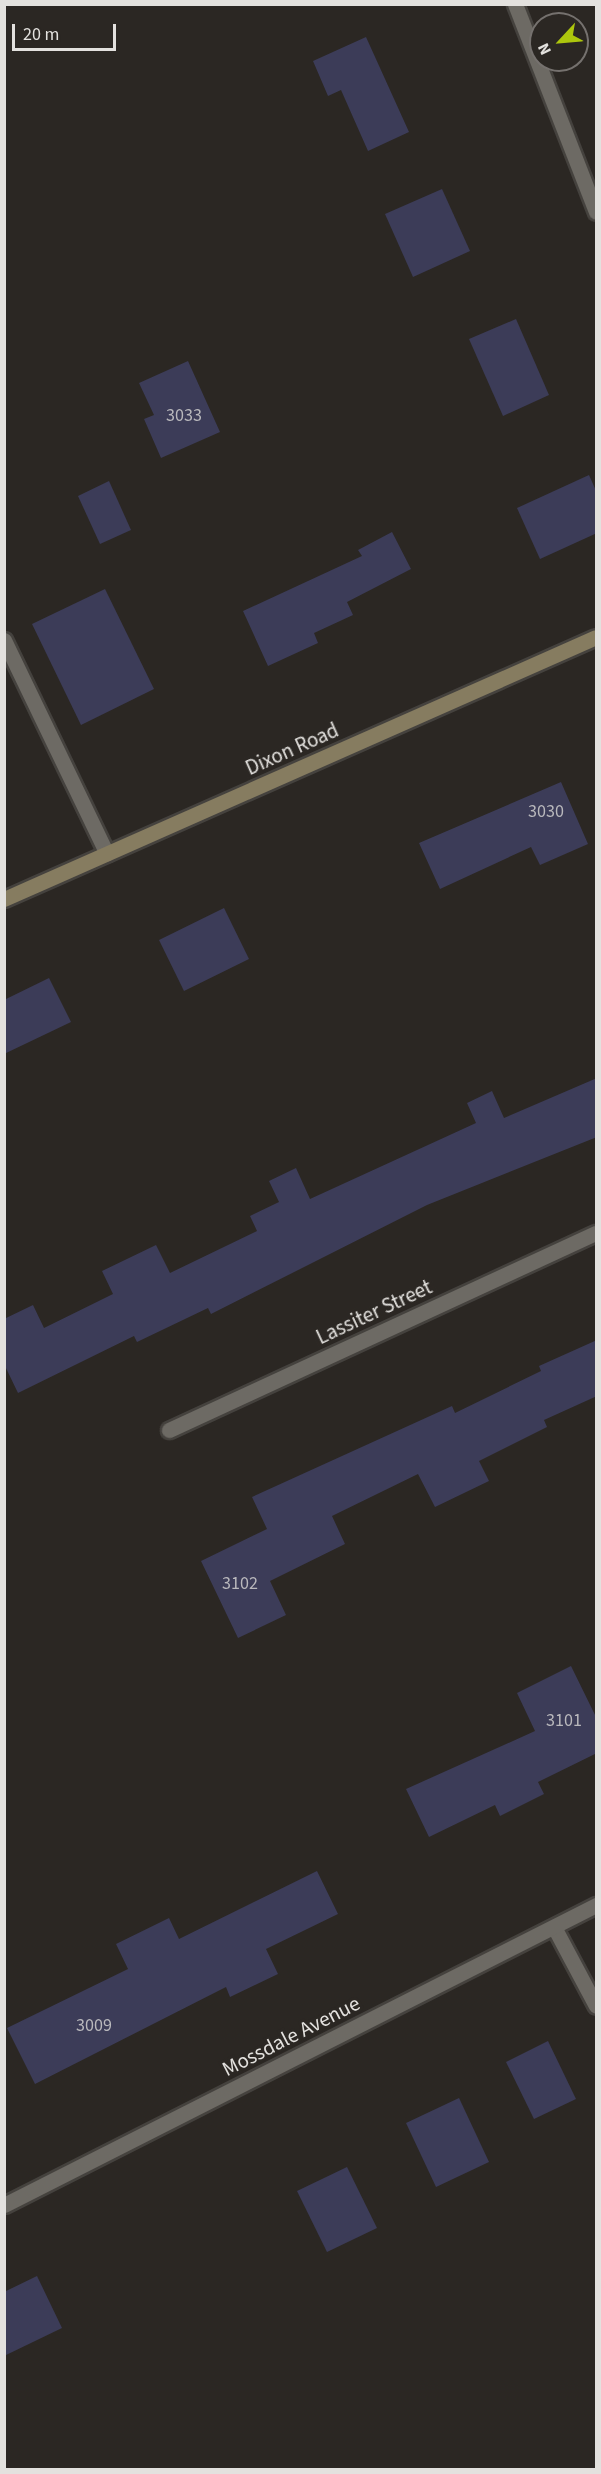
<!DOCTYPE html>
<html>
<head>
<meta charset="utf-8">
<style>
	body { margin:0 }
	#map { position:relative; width:601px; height:2474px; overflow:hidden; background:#2b2723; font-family:"Source Sans 3",sans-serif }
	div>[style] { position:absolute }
	.building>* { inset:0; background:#3c3c58 }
	.roads { filter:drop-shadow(2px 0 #45423e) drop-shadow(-2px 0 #45423e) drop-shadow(0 2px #45423e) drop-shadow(0 -2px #45423e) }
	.lane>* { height:15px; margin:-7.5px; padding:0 7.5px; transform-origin:7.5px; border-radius:7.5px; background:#6d6a64 }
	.street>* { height:15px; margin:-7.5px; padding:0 7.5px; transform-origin:7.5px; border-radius:7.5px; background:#6d6a64 }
	.secondary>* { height:15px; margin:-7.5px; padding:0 7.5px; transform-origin:7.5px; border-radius:7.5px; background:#867c60 }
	span { translate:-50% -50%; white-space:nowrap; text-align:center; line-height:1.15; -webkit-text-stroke:6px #2b2723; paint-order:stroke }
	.number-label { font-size:18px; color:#b9b8bc }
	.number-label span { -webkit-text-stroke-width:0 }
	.street-label { font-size:21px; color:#e3e1de }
	.frame { position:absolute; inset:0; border:6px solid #e3e1de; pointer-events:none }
	.north { position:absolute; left:529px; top:12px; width:60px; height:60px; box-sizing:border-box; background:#2b2723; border:2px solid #75716e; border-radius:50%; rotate:244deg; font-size:16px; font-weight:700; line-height:24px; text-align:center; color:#e3e1de }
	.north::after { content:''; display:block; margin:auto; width:21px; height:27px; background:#adc60d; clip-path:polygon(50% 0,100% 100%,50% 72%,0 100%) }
	.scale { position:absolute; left:12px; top:24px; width:104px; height:27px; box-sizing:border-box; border:3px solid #e3e1de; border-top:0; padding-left:8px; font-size:18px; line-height:21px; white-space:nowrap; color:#e3e1de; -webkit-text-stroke:4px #2b2723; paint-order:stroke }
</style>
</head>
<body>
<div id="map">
	<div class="building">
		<i style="clip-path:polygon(366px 37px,409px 132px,368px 151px,341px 90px,328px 96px,313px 61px)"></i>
		<i style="clip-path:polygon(442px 189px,470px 251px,413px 277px,385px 214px)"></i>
		<i style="clip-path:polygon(516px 319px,549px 395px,503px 416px,469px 339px)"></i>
		<i style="clip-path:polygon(188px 361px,220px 432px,161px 458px,144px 419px,154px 415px,139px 383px)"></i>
		<i style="clip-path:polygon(589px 475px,597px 493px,597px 533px,540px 559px,517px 508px)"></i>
		<i style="clip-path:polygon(109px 481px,131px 530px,100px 544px,78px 496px)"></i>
		<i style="clip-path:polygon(392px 532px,411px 569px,347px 602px,353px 615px,314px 633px,318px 643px,268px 666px,243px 611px,362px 556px,358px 550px)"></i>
		<i style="clip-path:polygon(105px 589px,154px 689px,81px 725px,32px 624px)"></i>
		<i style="clip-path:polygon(561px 782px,588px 844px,540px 865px,531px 847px,440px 889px,419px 843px)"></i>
		<i style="clip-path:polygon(224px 908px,249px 959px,184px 991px,159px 940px)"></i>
		<i style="clip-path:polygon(49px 978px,71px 1022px,4px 1054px,4px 1000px)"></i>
		<i style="clip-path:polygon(597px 1078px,597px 1137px,427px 1205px,211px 1314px,208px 1308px,137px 1342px,134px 1336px,18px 1393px,4px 1364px,4px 1319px,33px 1305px,44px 1328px,113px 1294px,102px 1271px,156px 1245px,170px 1273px,257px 1231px,250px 1216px,279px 1202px,269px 1181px,296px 1168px,310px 1199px,476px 1123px,467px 1103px,492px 1091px,504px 1118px)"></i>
		<i style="clip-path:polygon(597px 1340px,597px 1396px,544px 1420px,547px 1427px,479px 1461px,489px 1481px,435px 1507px,418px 1474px,332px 1516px,345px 1544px,270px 1581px,286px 1615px,238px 1638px,201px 1561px,267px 1529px,252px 1497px,452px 1406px,455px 1413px,541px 1371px,539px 1366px)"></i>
		<i style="clip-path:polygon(571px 1666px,597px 1719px,597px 1753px,538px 1782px,544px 1794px,500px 1816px,495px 1805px,429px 1837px,406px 1789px,535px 1731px,517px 1693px)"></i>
		<i style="clip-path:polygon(317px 1871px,338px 1914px,266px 1949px,278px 1974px,230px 1997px,226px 1987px,35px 2084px,7px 2028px,128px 1969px,116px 1944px,169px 1918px,179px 1939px)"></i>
		<i style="clip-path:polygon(548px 2041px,576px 2099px,534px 2119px,506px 2062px)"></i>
		<i style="clip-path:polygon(459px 2098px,489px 2162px,436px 2187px,406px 2123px)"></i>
		<i style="clip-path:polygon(347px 2167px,377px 2228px,327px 2252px,297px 2191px)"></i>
		<i style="clip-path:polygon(37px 2276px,62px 2328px,4px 2356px,4px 2292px)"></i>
	</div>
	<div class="roads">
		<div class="lane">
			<i style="left:4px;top:640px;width:237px;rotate:64.3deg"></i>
		</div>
		<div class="street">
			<i style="left:515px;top:4px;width:223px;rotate:68.7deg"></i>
			<i style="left:169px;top:1430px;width:470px;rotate:-24.8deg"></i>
			<i style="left:554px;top:1927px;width:89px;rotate:62deg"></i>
			<i style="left:4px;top:2205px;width:664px;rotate:-26.87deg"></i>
		</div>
		<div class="secondary">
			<i style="left:4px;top:899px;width:647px;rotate:-23.87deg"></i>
		</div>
	</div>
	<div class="number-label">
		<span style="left:184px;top:416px">3033</span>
		<span style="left:546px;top:812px">3030</span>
		<span style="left:240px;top:1584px">3102</span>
		<span style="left:564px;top:1721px">3101</span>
		<span style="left:94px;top:2026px">3009</span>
	</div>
	<div class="street-label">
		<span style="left:292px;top:749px;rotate:-24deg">Dixon Road</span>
		<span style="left:374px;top:1312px;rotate:-25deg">Lassiter Street</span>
		<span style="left:291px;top:2036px;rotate:-27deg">Mossdale Avenue</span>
	</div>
	<div class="frame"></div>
	<div class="north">N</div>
	<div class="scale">20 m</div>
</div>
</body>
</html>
